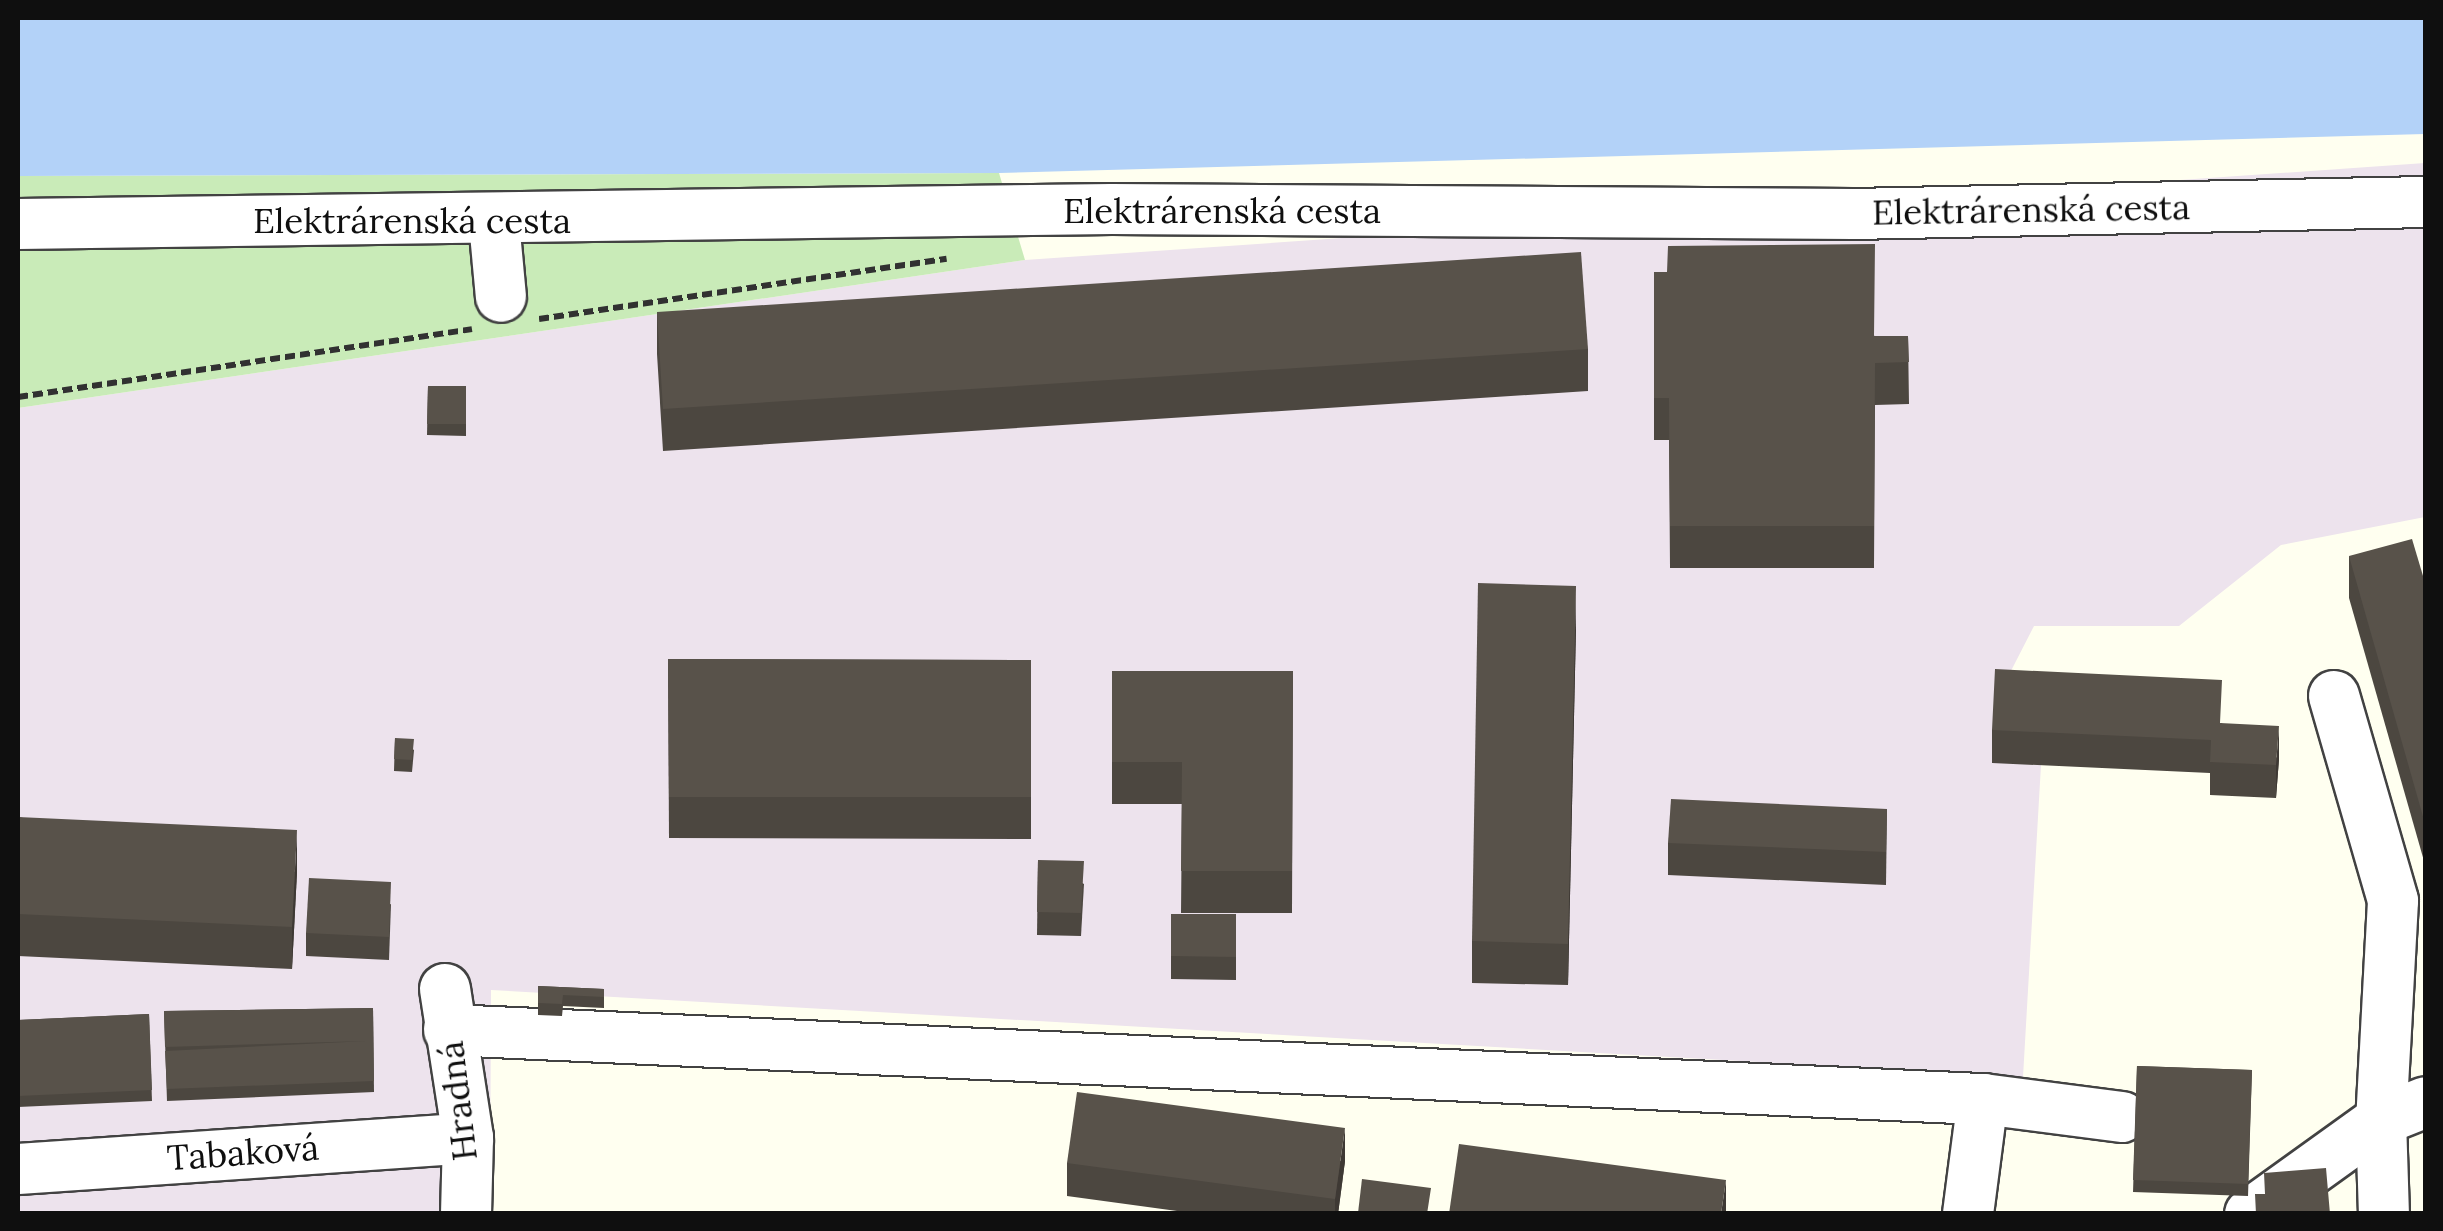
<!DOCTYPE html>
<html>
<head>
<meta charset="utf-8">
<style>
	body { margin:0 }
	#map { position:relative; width:2443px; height:1231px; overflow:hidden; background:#fffff0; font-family:Lora,serif }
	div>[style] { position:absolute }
	.industrial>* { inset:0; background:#ede3ed }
	.green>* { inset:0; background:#c9ebb8 }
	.water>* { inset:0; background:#b3d2f8 }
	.path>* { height:6px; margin-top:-3px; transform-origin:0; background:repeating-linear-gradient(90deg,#313131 0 10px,transparent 0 15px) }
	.roads { filter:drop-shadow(2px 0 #424242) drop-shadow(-2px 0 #424242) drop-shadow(0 2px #424242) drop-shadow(0 -2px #424242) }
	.minor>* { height:50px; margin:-25px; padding:0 25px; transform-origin:25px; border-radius:25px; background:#fff }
	.wall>* { inset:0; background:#4c4740 }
	.shaded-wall>* { inset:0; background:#3e3934 }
	.building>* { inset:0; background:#58524a }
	span { translate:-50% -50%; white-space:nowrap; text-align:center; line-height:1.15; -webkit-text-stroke:10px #fff; paint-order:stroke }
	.street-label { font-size:35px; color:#0f0f0f }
	.frame { position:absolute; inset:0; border:20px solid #0f0f0f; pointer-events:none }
</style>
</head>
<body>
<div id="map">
	<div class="industrial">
		<i style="clip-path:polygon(2425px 163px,2425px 517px,2281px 545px,2179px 626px,2034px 626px,1995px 702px,1992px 762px,2041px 765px,2023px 1077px,491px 990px,490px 1213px,18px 1214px,18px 408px,1025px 260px)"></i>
	</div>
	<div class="green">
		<i style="clip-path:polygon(999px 173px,1025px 260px,18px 408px,18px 176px)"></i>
	</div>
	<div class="water">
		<i style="clip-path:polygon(18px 18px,2425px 18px,2425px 134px,999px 173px,18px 176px)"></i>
	</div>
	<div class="path">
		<i style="left:539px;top:319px;width:412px;rotate:-8.4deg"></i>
		<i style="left:18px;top:397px;width:459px;rotate:-8.5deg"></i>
	</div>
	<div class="roads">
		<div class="minor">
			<i style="left:494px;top:222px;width:75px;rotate:84.7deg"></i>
			<i style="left:18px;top:224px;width:1094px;rotate:-0.79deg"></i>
			<i style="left:1112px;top:209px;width:741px;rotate:0.39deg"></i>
			<i style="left:1853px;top:214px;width:573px;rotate:-1.2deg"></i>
			<i style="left:2334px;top:696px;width:213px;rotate:73.9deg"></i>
			<i style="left:2393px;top:901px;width:219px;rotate:93.1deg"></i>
			<i style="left:2381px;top:1120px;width:94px;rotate:88.2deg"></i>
			<i style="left:445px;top:989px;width:151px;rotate:81.2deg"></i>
			<i style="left:468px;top:1138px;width:76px;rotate:91.5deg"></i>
			<i style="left:449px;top:1030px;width:1536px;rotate:2.58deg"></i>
			<i style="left:1983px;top:1099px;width:140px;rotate:7.4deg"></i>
			<i style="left:18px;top:1169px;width:451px;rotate:-3.9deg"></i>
			<i style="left:1968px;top:1214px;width:116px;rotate:-82.6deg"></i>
			<i style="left:2250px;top:1214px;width:161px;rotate:-35.7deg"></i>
			<i style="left:2381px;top:1120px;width:48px;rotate:-21.8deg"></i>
		</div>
	</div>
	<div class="wall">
		<i style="clip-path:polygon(1654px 272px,1875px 336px,1908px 336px,1909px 404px,1875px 405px,1874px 568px,1670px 568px,1669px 440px,1654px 440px)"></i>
		<i style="clip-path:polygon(657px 312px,1588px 349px,1588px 391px,663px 451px,657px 354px)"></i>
		<i style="clip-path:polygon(428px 386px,466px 386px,466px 436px,427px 435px)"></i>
		<i style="clip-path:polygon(2349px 556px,2426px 586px,2426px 868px,2349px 598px)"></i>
		<i style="clip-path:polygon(1576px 627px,1568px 985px,1472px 983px,1472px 941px)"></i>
		<i style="clip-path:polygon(668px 659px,1031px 660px,1031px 839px,669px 838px)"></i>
		<i style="clip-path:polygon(1112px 671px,1293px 671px,1292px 913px,1181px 913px,1182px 804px,1112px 804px)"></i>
		<i style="clip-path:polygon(2221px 723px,2279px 759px,2276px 798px,2210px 795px,2210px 773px,1992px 763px,1992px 730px)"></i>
		<i style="clip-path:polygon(395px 738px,414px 750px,412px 772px,394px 771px)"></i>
		<i style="clip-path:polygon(1887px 809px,1886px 885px,1668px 875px,1668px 843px)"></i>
		<i style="clip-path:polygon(18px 817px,297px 872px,292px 969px,18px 956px)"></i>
		<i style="clip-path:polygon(1038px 860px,1084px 884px,1081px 936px,1037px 935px)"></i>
		<i style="clip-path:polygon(391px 904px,389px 960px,306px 956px,306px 933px)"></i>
		<i style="clip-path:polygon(1171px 914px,1236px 914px,1236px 980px,1171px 979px)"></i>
		<i style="clip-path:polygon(538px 986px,604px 989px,604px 1008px,563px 1006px,562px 1016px,538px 1015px)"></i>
		<i style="clip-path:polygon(373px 1008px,374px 1092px,167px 1101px,164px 1011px)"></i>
		<i style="clip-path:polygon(149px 1014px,152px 1101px,18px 1107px,18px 1020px)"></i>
		<i style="clip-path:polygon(2137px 1066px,2252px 1070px,2248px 1196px,2133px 1192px)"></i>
		<i style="clip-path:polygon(1345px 1161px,1338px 1214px,1199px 1214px,1067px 1196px,1067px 1163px)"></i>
	</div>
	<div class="shaded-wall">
		<i style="clip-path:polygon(1576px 586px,1576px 627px,1568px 985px,1568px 944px)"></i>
		<i style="clip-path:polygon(2279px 726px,2279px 759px,2276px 798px,2276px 765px)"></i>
		<i style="clip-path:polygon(297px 830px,297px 872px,292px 969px,292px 927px)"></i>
		<i style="clip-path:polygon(1345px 1128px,1345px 1161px,1338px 1214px,1335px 1214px,1335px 1199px)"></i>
		<i style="clip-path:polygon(1726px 1180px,1726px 1213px,1721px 1214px)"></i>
	</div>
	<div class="building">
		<i style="clip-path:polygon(1875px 244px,1874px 336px,1908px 336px,1909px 362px,1875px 363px,1874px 526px,1670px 526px,1669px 398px,1654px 398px,1654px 272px,1667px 272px,1668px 246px)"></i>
		<i style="clip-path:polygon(1581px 252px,1588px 349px,663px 409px,657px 312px)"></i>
		<i style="clip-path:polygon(428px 386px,466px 386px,466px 424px,427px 424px)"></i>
		<i style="clip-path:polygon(2412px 539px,2426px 586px,2426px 827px,2349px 556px)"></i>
		<i style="clip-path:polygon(1478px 583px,1576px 586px,1568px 944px,1472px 941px)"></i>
		<i style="clip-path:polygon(668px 659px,1031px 660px,1031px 797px,669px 797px)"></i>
		<i style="clip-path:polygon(1995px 669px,2222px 680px,2220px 723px,2279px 726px,2276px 765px,2210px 762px,2211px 740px,1992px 730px)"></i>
		<i style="clip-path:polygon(1112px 671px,1293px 671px,1292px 871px,1181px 871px,1182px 762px,1112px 762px)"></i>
		<i style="clip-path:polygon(395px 738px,414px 739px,412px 760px,394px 759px)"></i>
		<i style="clip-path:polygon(1671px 799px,1887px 809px,1886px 852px,1668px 843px)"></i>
		<i style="clip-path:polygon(18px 817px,297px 830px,292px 927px,18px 914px)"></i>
		<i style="clip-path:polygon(1038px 860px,1084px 861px,1081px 913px,1037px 912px)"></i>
		<i style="clip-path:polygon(309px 878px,391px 882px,389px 937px,306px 933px)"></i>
		<i style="clip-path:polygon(1171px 914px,1236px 914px,1236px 957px,1171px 956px)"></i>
		<i style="clip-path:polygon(538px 986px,604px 989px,604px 997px,563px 995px,562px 1004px,538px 1003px)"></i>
		<i style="clip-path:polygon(373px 1008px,374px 1081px,167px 1089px,165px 1051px,367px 1041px,165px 1047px,164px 1011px)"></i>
		<i style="clip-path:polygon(149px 1014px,152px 1090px,18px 1096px,18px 1020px)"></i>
		<i style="clip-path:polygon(2137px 1066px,2252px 1070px,2248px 1184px,2133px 1180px)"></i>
		<i style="clip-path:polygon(1077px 1092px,1345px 1128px,1335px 1199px,1067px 1163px)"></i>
		<i style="clip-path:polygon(1459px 1144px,1726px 1180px,1721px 1214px,1449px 1214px)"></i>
		<i style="clip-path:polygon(2326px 1168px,2330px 1214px,2256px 1214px,2255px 1194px,2265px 1194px,2264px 1173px)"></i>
		<i style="clip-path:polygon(1362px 1179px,1431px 1188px,1427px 1214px,1358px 1213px)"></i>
	</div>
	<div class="street-label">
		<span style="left:2031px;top:210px;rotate:-1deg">Elektrárenská cesta</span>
		<span style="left:1222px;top:211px">Elektrárenská cesta</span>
		<span style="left:412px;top:221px">Elektrárenská cesta</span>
		<span style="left:458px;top:1101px;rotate:-97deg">Hradná</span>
		<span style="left:243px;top:1153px;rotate:-4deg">Tabaková</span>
	</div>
	<div class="frame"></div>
</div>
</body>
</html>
